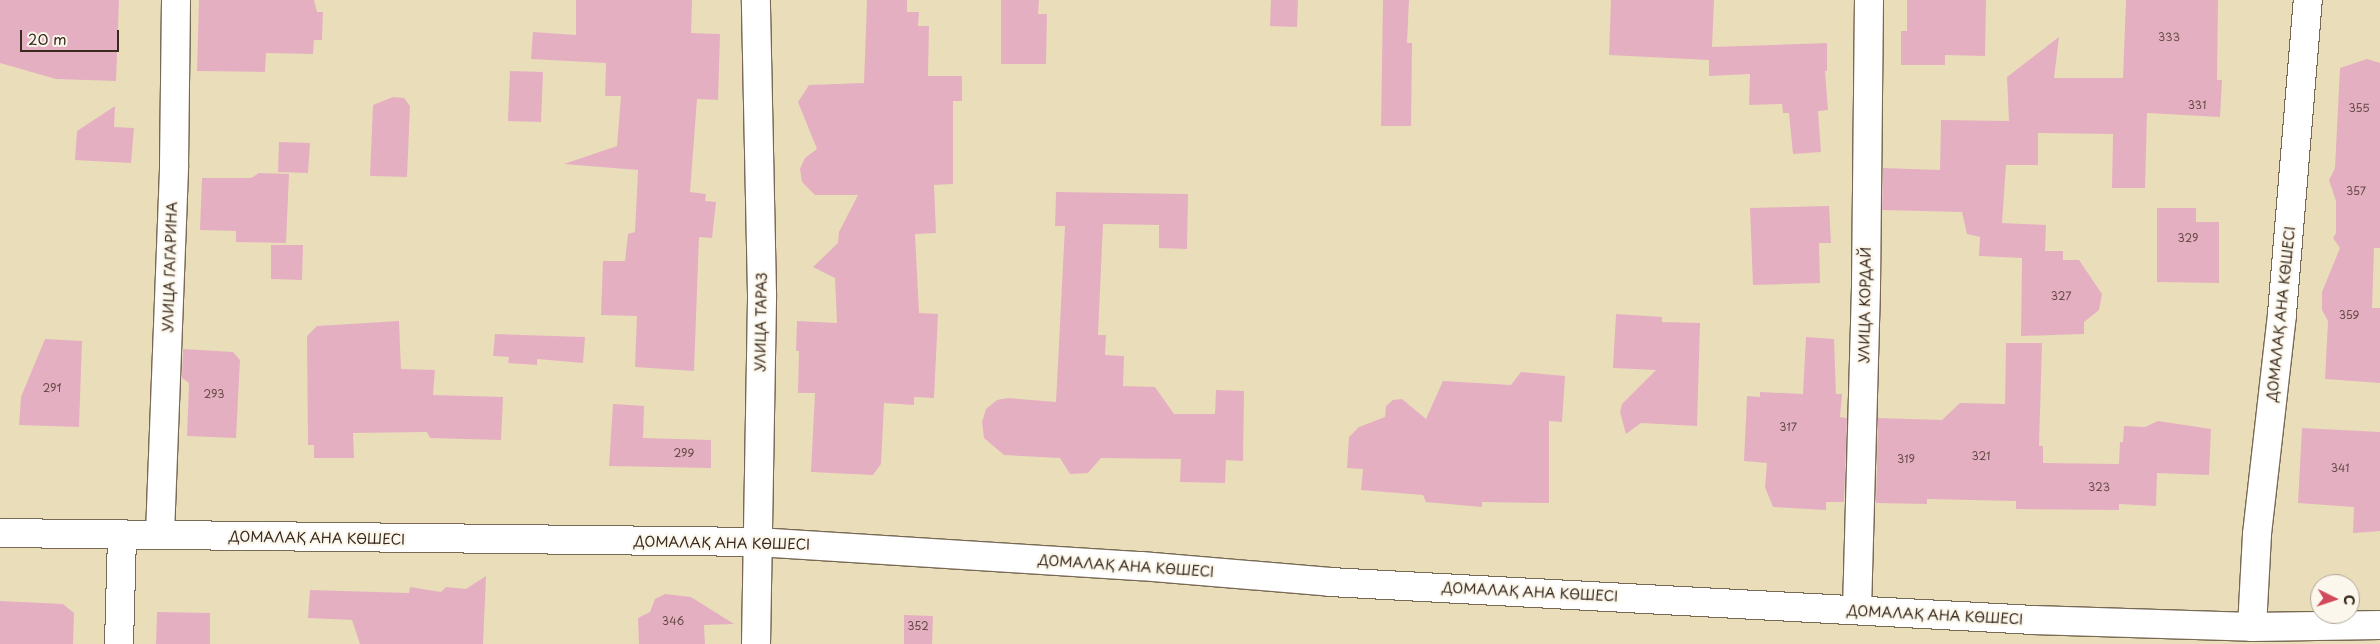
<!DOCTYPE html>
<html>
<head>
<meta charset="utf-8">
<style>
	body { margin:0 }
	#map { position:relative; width:2380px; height:644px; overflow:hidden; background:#eadeba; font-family:"Playpen Sans",sans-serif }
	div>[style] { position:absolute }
	.building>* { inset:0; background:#e5afc2 }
	.roads { filter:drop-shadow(1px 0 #786955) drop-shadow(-1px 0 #786955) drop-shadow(0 1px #786955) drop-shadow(0 -1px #786955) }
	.minor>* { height:28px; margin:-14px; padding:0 14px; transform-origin:14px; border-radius:14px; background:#fff }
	span { translate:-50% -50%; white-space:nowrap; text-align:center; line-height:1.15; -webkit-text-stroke:4.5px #fbf7ec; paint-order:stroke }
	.number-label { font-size:11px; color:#664b47 }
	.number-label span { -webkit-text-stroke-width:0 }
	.street-label { font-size:14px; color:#3b2a1e }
	.north { position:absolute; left:2310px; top:574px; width:50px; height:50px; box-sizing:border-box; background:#fbf7ec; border:1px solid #aea59a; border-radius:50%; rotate:94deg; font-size:14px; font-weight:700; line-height:20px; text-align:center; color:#3b2a1e }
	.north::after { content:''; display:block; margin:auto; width:18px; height:22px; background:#d1495b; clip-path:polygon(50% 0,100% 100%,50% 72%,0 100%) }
	.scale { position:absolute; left:20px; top:30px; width:99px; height:22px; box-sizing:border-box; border:2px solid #3b2a1e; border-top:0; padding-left:6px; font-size:15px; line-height:18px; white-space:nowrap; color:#3b2a1e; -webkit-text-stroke:4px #fbf7ec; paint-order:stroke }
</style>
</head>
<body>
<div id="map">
	<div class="building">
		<i style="clip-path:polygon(0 0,119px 0,116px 81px,56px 79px,0 63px)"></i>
		<i style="clip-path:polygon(199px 0,314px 0,317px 12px,323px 12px,322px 40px,314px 40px,313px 54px,266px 53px,265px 72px,197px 71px)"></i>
		<i style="clip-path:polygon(576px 0,692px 0,691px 33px,720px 34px,718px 100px,697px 99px,690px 192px,706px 194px,705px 201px,716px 202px,712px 238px,699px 237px,694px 371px,635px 367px,637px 316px,601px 315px,603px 261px,625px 261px,628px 234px,635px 232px,638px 170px,564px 164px,617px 146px,621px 96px,605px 96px,606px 63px,531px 59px,533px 32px,576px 35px)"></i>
		<i style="clip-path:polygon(867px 0,907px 0,907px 12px,919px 12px,918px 26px,929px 26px,928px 76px,962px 76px,962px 101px,953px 101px,953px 184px,934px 185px,936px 233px,915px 234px,919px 313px,938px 314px,934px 398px,914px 397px,914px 405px,884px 403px,881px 464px,873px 475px,811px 472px,815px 393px,798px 393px,799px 351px,796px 351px,797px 321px,837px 323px,835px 278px,813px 267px,838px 243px,839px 232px,858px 195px,815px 195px,802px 182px,800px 169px,805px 158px,817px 149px,798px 102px,809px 85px,864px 83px)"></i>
		<i style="clip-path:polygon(1001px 0,1039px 0,1038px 14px,1047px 14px,1046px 64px,1001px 64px)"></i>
		<i style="clip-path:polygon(1271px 0,1298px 0,1297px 27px,1270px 26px)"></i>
		<i style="clip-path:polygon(1383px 0,1409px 0,1407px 43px,1412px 43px,1411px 126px,1381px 126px)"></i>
		<i style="clip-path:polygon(1611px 0,1714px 0,1712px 47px,1827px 43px,1827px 71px,1825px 71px,1828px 110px,1818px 111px,1821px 152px,1793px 154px,1789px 113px,1783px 113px,1782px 104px,1749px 105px,1750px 74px,1709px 76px,1709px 60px,1609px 55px)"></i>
		<i style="clip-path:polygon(1907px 0,1986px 0,1985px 56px,1945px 55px,1945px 65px,1901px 65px,1901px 31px,1907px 31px)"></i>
		<i style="clip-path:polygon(2126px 0,2218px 0,2217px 80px,2222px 80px,2220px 117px,2147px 113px,2145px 188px,2112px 188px,2113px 134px,2038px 133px,2038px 165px,2006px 165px,2002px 223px,2046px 225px,2045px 251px,2063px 251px,2063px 260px,2079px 260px,2102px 294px,2099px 310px,2084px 322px,2084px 334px,2021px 336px,2022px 258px,1979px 256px,1980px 237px,1967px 234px,1962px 212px,1882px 210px,1883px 168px,1940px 170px,1941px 120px,2009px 121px,2007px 77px,2059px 37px,2054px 78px,2123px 78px)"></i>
		<i style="clip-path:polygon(2367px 59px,2380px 63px,2380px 248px,2374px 248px,2372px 308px,2380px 308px,2380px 383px,2325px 379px,2328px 321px,2322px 310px,2322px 292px,2340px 248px,2333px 238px,2336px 233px,2336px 201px,2329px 180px,2335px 168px,2340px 68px)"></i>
		<i style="clip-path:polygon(510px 71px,543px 72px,541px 122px,508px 121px)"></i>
		<i style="clip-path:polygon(393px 97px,404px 98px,410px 106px,407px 177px,370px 176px,373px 105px)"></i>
		<i style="clip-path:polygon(115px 106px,114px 127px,134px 128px,131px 163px,75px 160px,77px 131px)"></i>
		<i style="clip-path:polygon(279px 142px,310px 143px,308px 173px,278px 172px)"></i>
		<i style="clip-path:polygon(259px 173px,289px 174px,286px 243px,236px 242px,236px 231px,200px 230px,202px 178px,251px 178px)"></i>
		<i style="clip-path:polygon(1056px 192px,1188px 194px,1187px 249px,1159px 248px,1159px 225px,1103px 224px,1098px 335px,1106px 335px,1105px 355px,1124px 356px,1123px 386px,1155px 387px,1174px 414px,1215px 414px,1216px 390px,1244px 391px,1243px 461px,1226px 460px,1225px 483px,1180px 482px,1181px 459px,1101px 458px,1088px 473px,1070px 474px,1060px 458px,1004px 455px,984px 438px,982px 422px,986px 409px,997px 400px,1008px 398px,1056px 402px,1065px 226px,1055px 226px)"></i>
		<i style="clip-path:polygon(1829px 206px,1831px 243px,1819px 243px,1820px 283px,1753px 285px,1750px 208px)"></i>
		<i style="clip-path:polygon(2157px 208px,2196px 208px,2196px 222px,2219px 222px,2219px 283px,2157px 282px)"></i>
		<i style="clip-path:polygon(271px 245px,303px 245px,302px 280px,271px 279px)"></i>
		<i style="clip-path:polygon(1616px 314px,1662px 317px,1662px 322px,1700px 323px,1697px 426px,1641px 423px,1626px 434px,1620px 412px,1622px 404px,1656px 370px,1613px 368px)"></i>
		<i style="clip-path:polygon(399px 321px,401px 369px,435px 370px,433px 395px,503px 397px,501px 440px,430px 438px,427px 432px,353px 433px,354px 458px,314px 458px,314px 445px,308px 445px,307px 336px,317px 326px)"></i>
		<i style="clip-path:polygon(495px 334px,585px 337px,583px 363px,537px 359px,537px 365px,508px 363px,509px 357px,493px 356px)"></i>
		<i style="clip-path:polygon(1806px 337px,1834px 339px,1836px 394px,1842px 394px,1840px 417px,1847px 418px,1844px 502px,1826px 502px,1826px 510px,1773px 507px,1765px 487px,1767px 463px,1744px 461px,1747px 396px,1760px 397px,1760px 392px,1803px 394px)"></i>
		<i style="clip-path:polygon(45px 339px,82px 341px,79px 427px,19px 425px,21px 397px)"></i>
		<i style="clip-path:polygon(2006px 343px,2042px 343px,2039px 446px,2043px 446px,2043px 463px,2119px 464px,2120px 442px,2123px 442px,2124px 426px,2145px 427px,2158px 421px,2211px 429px,2209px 475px,2157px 473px,2156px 506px,2119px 504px,2119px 510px,2016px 509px,2016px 501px,1927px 499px,1927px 504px,1876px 503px,1878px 418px,1942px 420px,1960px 403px,2005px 404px)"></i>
		<i style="clip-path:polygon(183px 349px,233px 352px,240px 360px,236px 438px,187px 436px,189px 383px,182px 378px)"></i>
		<i style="clip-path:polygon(1521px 372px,1565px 376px,1562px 422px,1549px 421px,1549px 503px,1482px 502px,1482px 507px,1426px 502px,1423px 495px,1361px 490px,1363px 469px,1347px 468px,1349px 437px,1359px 427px,1385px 417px,1386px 406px,1393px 400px,1402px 399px,1426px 419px,1443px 381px,1511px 385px)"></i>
		<i style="clip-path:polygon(613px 404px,644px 406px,643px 438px,711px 440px,711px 468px,609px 466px)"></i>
		<i style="clip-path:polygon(2302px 428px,2380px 432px,2380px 531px,2353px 533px,2354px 507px,2298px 503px)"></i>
		<i style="clip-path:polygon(486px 576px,483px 644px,360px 644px,352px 620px,308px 618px,310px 590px,409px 593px,410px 587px,441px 592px,446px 587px,466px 589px)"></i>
		<i style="clip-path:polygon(665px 594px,691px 597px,734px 624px,704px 625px,705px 644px,639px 644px,638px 618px,650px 612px,655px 599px)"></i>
		<i style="clip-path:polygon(0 601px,63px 604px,74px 613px,73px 644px,0 644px)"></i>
		<i style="clip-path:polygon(157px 612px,210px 613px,210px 644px,156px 644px)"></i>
		<i style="clip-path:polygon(904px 615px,933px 616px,932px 644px,904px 644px)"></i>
	</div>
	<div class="roads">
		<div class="minor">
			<i style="left:0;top:533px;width:757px;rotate:0.68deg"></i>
			<i style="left:757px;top:542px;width:385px;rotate:3.6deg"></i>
			<i style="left:1141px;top:566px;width:190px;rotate:4.8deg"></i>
			<i style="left:1330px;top:582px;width:704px;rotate:3.09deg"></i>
			<i style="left:2033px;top:620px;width:219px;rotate:1.8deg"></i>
			<i style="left:2252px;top:627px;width:128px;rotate:-0.9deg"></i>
			<i style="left:160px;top:534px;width:369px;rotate:-87.8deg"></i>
			<i style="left:174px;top:165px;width:165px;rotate:-89.3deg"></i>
			<i style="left:1857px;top:610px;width:324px;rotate:-88.4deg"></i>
			<i style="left:1866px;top:286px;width:286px;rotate:-89.4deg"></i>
			<i style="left:2252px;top:627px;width:93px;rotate:-86.9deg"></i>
			<i style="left:2257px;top:534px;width:221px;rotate:-83.5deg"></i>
			<i style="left:2282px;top:314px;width:315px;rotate:-85.3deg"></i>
			<i style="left:119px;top:644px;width:110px;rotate:-88.4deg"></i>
			<i style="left:756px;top:644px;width:350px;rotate:-89deg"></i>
			<i style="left:762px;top:294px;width:294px;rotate:-91.2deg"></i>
		</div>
	</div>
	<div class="number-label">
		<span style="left:2169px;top:37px">333</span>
		<span style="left:2197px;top:105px">331</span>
		<span style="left:2359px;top:108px">355</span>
		<span style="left:2356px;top:191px">357</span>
		<span style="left:2188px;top:238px">329</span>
		<span style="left:2061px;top:296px">327</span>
		<span style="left:2349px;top:315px">359</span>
		<span style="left:52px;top:388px">291</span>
		<span style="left:214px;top:394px">293</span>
		<span style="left:1788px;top:427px">317</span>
		<span style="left:684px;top:453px">299</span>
		<span style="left:1981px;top:456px">321</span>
		<span style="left:1906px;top:459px">319</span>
		<span style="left:2340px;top:468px">341</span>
		<span style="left:2099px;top:487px">323</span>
		<span style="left:673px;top:621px">346</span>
		<span style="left:918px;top:626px">352</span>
	</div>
	<div class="street-label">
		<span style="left:170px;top:267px;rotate:-88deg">УЛИЦА ГАГАРИНА</span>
		<span style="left:1865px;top:305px;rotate:-89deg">УЛИЦА КОРДАЙ</span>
		<span style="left:2281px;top:314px;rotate:-84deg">ДОМАЛАҚ АНА КӨШЕСІ</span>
		<span style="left:761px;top:322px;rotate:-89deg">УЛИЦА ТАРАЗ</span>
		<span style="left:317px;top:538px;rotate:1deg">ДОМАЛАҚ АНА КӨШЕСІ</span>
		<span style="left:722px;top:543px;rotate:1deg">ДОМАЛАҚ АНА КӨШЕСІ</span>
		<span style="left:1126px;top:566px;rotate:4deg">ДОМАЛАҚ АНА КӨШЕСІ</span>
		<span style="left:1530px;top:592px;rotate:3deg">ДОМАЛАҚ АНА КӨШЕСІ</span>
		<span style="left:1935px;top:615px;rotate:3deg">ДОМАЛАҚ АНА КӨШЕСІ</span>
	</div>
	<div class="north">С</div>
	<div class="scale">20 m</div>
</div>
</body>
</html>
